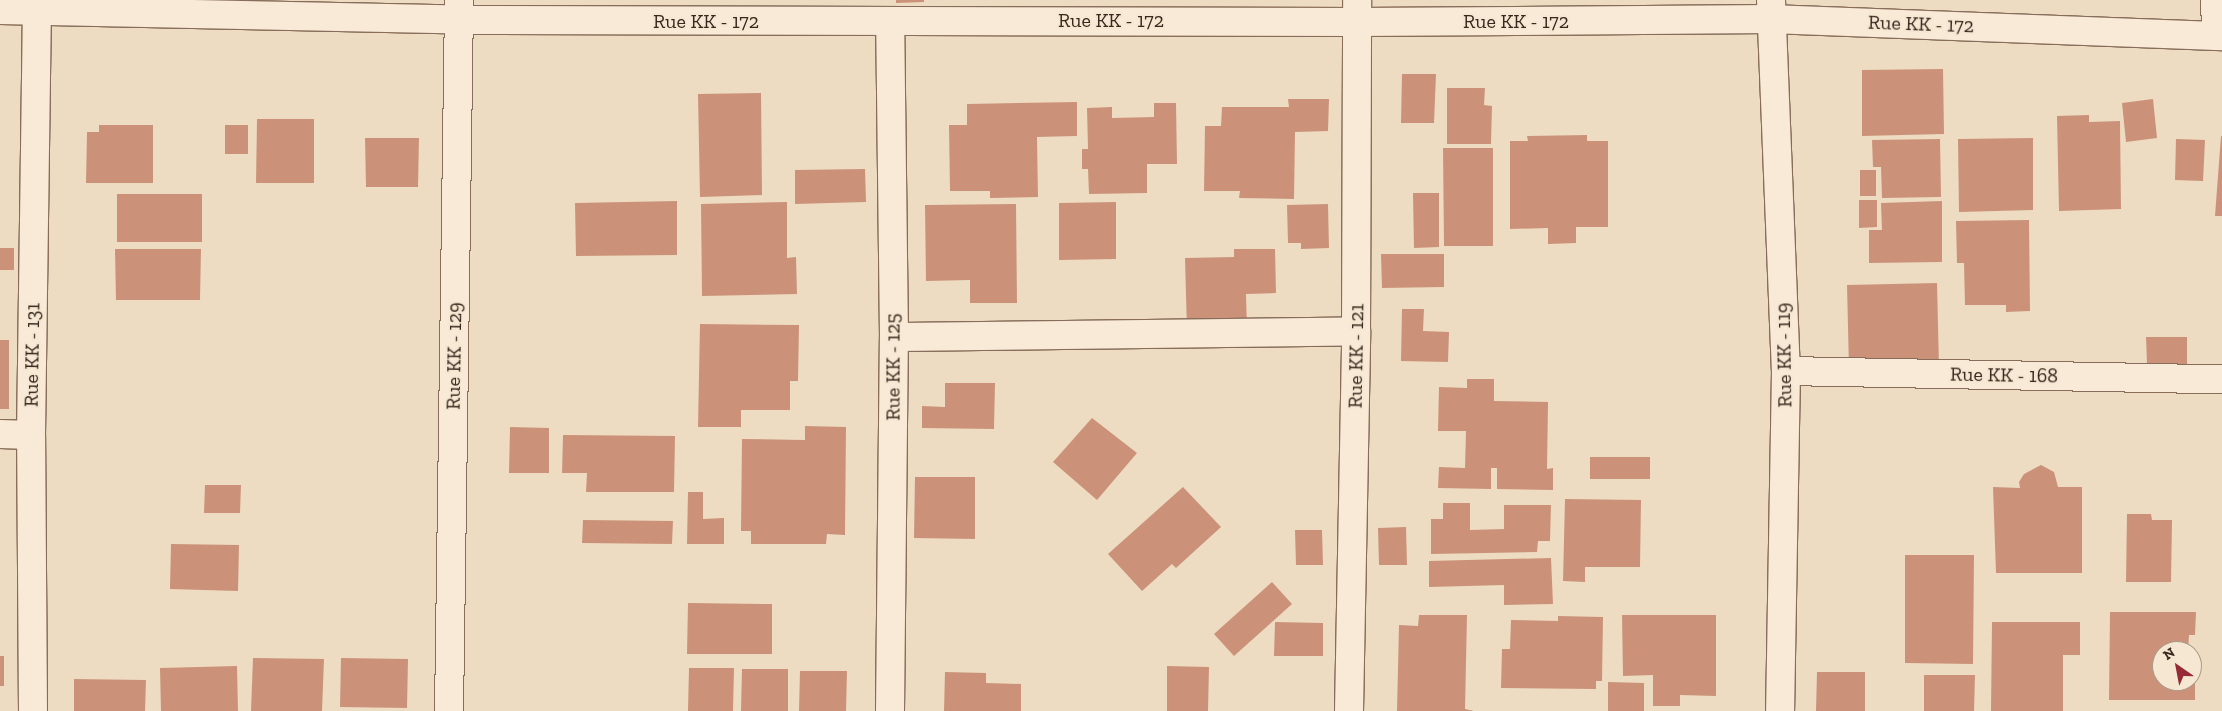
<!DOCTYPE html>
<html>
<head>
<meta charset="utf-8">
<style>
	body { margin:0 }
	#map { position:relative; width:2222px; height:711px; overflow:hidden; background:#eddcc2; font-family:"Zilla Slab",serif }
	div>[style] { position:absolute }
	.building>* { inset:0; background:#cb9279 }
	.roads { filter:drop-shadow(1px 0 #876d5a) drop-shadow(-1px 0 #876d5a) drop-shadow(0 1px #876d5a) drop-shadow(0 -1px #876d5a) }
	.minor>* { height:28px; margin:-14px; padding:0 14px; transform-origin:14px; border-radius:14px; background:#f8ead6 }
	span { translate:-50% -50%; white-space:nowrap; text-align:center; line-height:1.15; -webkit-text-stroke:4px #f5e7d2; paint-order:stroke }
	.street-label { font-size:20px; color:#37271e }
	.north { position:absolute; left:2152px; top:641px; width:50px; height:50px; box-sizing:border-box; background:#f5e7d2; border:1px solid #a99a8a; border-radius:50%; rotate:327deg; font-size:14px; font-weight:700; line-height:20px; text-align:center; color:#37271e }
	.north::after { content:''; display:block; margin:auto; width:18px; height:22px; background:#962a37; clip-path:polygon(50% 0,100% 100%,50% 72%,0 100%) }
</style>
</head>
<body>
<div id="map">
	<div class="building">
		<i style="clip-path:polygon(896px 0,924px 0,924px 2px,896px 3px)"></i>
		<i style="clip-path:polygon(1943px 69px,1944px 134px,1862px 136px,1862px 70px)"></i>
		<i style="clip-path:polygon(1402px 74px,1436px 74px,1434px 123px,1401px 123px)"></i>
		<i style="clip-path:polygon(1447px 88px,1485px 88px,1484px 105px,1492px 106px,1491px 144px,1447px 144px)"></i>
		<i style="clip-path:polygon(761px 93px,762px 195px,700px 197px,698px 94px)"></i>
		<i style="clip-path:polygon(1288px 99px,1329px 99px,1328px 131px,1295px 132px,1294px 199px,1239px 198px,1240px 191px,1204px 191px,1205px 126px,1221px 126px,1222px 107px,1289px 107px)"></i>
		<i style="clip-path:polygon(2153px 99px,2157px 138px,2126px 142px,2122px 103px)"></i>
		<i style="clip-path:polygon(1077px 102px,1077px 136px,1037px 137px,1038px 197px,990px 198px,990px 191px,950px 191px,949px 125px,967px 125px,967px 104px)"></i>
		<i style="clip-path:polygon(1154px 103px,1176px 103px,1177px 164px,1147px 164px,1147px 193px,1089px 194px,1088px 169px,1082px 169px,1082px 149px,1088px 149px,1087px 108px,1112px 107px,1112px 118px,1154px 117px)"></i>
		<i style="clip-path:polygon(2089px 115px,2089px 122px,2120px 121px,2121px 209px,2059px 211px,2057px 116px)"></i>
		<i style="clip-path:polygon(257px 119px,314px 119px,314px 183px,256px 183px)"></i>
		<i style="clip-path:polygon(99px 125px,153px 125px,153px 183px,86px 183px,87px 132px,99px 132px)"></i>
		<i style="clip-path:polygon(225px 125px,248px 125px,248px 154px,225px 154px)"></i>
		<i style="clip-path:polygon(1587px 135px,1587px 141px,1608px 141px,1608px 227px,1576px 227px,1576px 243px,1548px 244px,1548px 228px,1510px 229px,1510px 141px,1528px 141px,1527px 136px)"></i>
		<i style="clip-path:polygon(2221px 136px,2222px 136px,2222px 216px,2215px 216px)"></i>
		<i style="clip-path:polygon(365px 138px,419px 138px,418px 187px,366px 187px)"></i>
		<i style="clip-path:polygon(2033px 138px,2033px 210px,1959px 212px,1958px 139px)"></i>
		<i style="clip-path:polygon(1940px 139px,1941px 197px,1882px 198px,1881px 167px,1873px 167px,1872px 140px)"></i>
		<i style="clip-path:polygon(2176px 139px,2205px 140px,2203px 181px,2175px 180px)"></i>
		<i style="clip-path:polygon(1443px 148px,1493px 148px,1493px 246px,1444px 246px)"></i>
		<i style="clip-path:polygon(865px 169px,866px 202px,795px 204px,795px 170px)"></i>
		<i style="clip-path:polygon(1860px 170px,1876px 170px,1876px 196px,1860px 196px)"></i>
		<i style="clip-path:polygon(1413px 193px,1439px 193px,1439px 247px,1414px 248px)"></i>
		<i style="clip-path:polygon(117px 194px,202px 194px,202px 242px,117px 242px)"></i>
		<i style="clip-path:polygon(1859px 200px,1877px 200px,1877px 227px,1859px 228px)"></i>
		<i style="clip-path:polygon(677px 201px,677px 255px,576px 256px,575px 203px)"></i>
		<i style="clip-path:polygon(1942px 201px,1942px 262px,1869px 263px,1869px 230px,1882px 230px,1881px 203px)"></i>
		<i style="clip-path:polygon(787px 202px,787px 258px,796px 257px,797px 294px,702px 296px,701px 204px)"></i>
		<i style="clip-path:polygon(1116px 202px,1116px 259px,1059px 260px,1059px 203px)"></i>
		<i style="clip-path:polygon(1016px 204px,1017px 303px,970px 303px,970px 280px,926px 281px,925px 205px)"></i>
		<i style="clip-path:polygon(1328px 204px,1329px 248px,1301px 249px,1301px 243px,1288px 243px,1287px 205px)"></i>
		<i style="clip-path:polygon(2029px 220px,2030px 311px,2006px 312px,2006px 305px,1965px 305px,1964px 263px,1957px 263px,1956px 221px)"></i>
		<i style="clip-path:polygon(0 248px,14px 248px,14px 270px,0 270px)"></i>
		<i style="clip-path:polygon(115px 249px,201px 249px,200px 300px,116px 300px)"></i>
		<i style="clip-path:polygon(1234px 249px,1275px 249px,1276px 293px,1246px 294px,1247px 330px,1187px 331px,1185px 258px,1234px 257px)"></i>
		<i style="clip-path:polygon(1381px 254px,1444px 254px,1444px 287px,1382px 288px)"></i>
		<i style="clip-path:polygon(1937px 283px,1939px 367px,1849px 369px,1847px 285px)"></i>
		<i style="clip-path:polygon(1402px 309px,1424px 309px,1423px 331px,1449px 332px,1448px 362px,1401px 361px)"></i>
		<i style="clip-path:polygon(700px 324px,799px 325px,798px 381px,790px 381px,790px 410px,741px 410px,741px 427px,698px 427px)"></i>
		<i style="clip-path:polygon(2146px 337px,2187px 337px,2187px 364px,2147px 364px)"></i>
		<i style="clip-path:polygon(0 340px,9px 340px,9px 409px,0 409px)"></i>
		<i style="clip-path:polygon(1467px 379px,1494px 379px,1494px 401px,1548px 402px,1547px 469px,1553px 468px,1553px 490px,1497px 489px,1497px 468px,1491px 468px,1491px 489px,1438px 488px,1439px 467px,1465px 468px,1466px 431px,1438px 431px,1439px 387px,1467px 388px)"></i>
		<i style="clip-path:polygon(945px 383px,995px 383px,994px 429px,922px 428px,922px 406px,945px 407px)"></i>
		<i style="clip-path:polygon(1092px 418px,1137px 453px,1097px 500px,1053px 462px)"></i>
		<i style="clip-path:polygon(805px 426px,846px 427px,845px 535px,827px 534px,826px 544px,751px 544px,751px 531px,741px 531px,742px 439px,805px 440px)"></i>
		<i style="clip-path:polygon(510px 427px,549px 428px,549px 473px,509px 473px)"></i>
		<i style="clip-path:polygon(563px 435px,675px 436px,674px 492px,586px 492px,587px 473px,562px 473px)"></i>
		<i style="clip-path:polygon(1590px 457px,1650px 457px,1650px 479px,1590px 479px)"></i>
		<i style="clip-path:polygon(2041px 465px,2054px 472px,2058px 487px,2082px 487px,2082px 573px,1996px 573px,1993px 487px,2020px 488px,2019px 482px,2024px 474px)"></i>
		<i style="clip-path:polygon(915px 477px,975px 477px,975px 539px,914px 538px)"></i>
		<i style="clip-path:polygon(205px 485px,241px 485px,240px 513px,204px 513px)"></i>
		<i style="clip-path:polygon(1183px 487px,1221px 527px,1176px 568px,1172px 564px,1142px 591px,1108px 554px)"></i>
		<i style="clip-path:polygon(688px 492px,703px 492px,703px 519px,724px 518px,724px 544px,687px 544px)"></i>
		<i style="clip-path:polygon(1565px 499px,1641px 500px,1640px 567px,1585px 567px,1585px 582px,1563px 581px)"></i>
		<i style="clip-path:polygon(1443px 503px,1470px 503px,1470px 530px,1504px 529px,1504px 505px,1551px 505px,1550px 541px,1538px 541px,1537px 552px,1431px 554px,1431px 519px,1443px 519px)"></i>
		<i style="clip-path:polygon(2127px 514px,2151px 514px,2152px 520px,2172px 520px,2171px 582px,2126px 582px)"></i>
		<i style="clip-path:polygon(583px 520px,673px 521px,672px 544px,582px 543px)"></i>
		<i style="clip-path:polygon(1406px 527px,1407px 565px,1379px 565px,1378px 528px)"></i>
		<i style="clip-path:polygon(1295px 530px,1322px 530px,1323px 565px,1296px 565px)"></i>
		<i style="clip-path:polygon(171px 544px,239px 545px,238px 591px,170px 589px)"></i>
		<i style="clip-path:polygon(1905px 555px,1974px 555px,1973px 664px,1905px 663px)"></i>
		<i style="clip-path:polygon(1551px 558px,1553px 604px,1504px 605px,1504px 585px,1429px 587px,1429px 561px)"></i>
		<i style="clip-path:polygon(1272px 582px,1292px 604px,1234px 656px,1214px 634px)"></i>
		<i style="clip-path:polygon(688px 603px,772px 604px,772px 654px,687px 654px)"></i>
		<i style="clip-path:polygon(2110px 612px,2196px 612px,2195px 635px,2189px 635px,2188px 651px,2162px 651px,2162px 681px,2192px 681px,2192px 666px,2195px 667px,2195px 700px,2109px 700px)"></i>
		<i style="clip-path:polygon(1419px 615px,1467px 615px,1465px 709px,1474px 711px,1397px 711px,1399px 625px,1418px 626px)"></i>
		<i style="clip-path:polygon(1622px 615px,1716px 615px,1716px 696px,1680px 695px,1680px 706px,1653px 706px,1653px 675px,1623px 676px)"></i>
		<i style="clip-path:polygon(1558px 616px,1603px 617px,1602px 681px,1596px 681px,1596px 689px,1501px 688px,1502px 649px,1510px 649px,1511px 620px,1558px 621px)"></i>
		<i style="clip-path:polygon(1275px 622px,1323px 623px,1323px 656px,1274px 656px)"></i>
		<i style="clip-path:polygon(1992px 622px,2080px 622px,2080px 655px,2063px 655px,2063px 711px,1991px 711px)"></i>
		<i style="clip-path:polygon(0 656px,4px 656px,4px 686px,0 686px)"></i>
		<i style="clip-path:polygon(253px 658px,324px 659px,322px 711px,251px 711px)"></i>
		<i style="clip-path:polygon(341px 658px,408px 659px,407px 708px,340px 707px)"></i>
		<i style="clip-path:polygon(237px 666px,238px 711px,161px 711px,160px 668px)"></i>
		<i style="clip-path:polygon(1167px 666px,1209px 667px,1208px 711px,1167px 711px)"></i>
		<i style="clip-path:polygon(689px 668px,734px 668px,733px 711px,688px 711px)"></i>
		<i style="clip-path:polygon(742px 669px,788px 669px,788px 711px,741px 711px)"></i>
		<i style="clip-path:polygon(800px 671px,847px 671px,846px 711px,799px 711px)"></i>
		<i style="clip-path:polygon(945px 672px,986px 673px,986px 683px,1021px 684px,1021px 711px,944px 711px)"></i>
		<i style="clip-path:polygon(1817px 672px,1865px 672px,1865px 711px,1816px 711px)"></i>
		<i style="clip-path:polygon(1924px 675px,1975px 675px,1974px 711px,1924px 711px)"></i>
		<i style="clip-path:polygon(74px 679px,146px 680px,145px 711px,74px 711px)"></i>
		<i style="clip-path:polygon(1608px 682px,1644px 683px,1644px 711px,1608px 711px)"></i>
	</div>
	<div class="roads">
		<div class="minor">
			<i style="left:1771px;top:0;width:371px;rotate:87.7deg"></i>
			<i style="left:1786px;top:371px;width:340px;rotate:91deg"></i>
			<i style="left:2215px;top:0;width:36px;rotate:88deg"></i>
			<i style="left:0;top:10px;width:459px;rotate:1.2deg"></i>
			<i style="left:459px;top:20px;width:898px;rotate:0.13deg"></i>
			<i style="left:1357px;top:22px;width:414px;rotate:-0.4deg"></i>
			<i style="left:1771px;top:19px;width:451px;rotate:2.2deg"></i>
			<i style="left:894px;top:337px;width:462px;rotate:-0.7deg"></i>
			<i style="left:1786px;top:371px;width:436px;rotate:1.1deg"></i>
			<i style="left:0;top:434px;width:31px;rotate:2deg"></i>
			<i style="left:33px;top:711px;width:276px;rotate:-90.4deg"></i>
			<i style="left:31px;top:435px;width:435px;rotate:-89.2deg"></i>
			<i style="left:449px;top:711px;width:711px;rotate:-89.19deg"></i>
			<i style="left:890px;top:711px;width:374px;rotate:-89.4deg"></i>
			<i style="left:894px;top:337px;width:315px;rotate:-90.7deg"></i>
			<i style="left:1349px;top:711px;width:380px;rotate:-88.9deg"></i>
			<i style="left:1356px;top:331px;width:331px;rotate:-89.8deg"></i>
		</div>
	</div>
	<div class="street-label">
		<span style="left:1111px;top:20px">Rue KK - 172</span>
		<span style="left:706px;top:21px">Rue KK - 172</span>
		<span style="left:1516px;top:21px">Rue KK - 172</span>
		<span style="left:1921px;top:24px;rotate:2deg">Rue KK - 172</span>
		<span style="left:32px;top:355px;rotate:-89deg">Rue KK - 131</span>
		<span style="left:1784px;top:355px;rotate:-91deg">Rue KK - 119</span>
		<span style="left:454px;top:356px;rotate:-89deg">Rue KK - 129</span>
		<span style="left:1356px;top:356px;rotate:-89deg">Rue KK - 121</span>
		<span style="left:893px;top:367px;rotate:-90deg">Rue KK - 125</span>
		<span style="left:2004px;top:375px;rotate:1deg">Rue KK - 168</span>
	</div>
	<div class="north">N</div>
</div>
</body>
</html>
